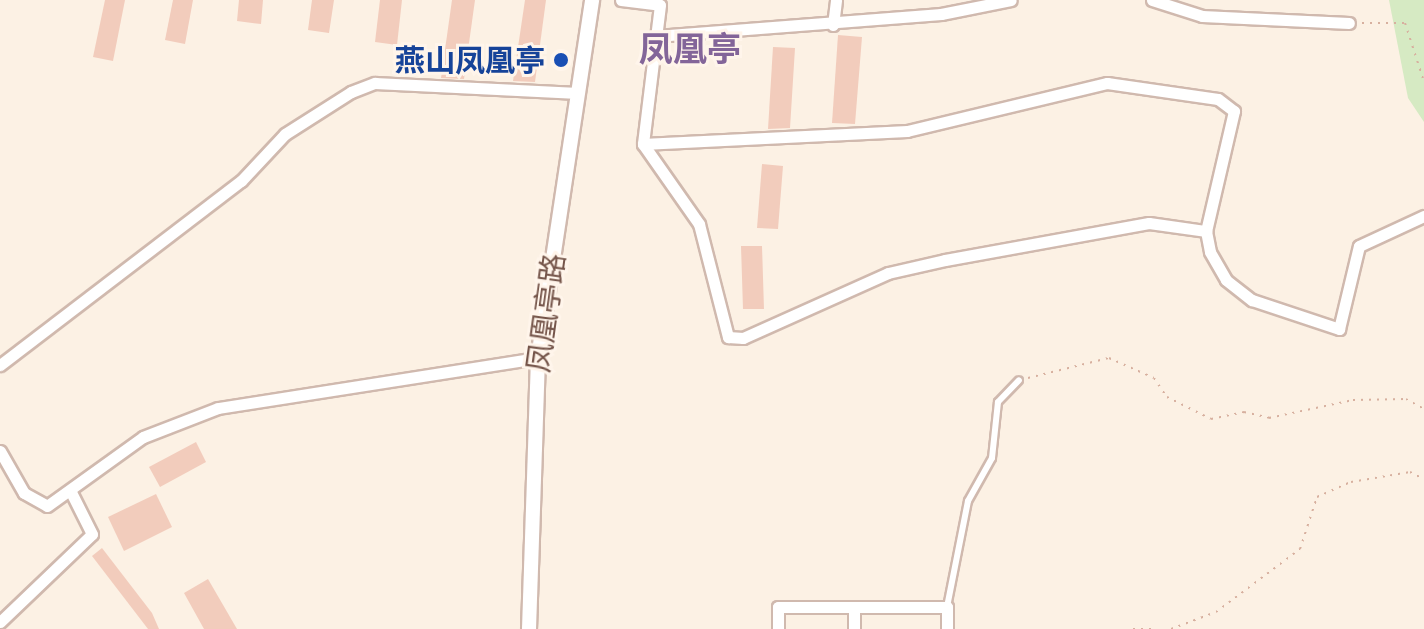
<!DOCTYPE html>
<html>
<head>
<meta charset="utf-8">
<style>
	body { margin:0 }
	#map { position:relative; width:1424px; height:629px; overflow:hidden; background:#fcf1e4; font-family:Mulish,"Noto Sans SC",sans-serif }
	div>[style] { position:absolute }
	.green>* { inset:0; background:#d6eac3 }
	.building>* { inset:0; background:#f2ccbc }
	.path>* { height:2px; margin-top:-1px; transform-origin:0; background:repeating-linear-gradient(90deg,#d7b09f 0 2px,transparent 0 8px) }
	.roads { filter:drop-shadow(2px 0 #d0b9ae) drop-shadow(-2px 0 #d0b9ae) drop-shadow(0 2px #d0b9ae) drop-shadow(0 -2px #d0b9ae) }
	.service>* { height:6px; margin:-3px; padding:0 3px; transform-origin:3px; border-radius:3px; background:#fff }
	.minor>* { height:11px; margin:-5.5px; padding:0 5.5px; transform-origin:5.5px; border-radius:5.5px; background:#fff }
	.tertiary>* { height:14px; margin:-7px; padding:0 7px; transform-origin:7px; border-radius:7px; background:#fff }
	.dots>* { width:22px; height:22px; translate:-50% -50%; box-sizing:border-box; border:4px solid #fff5eb; border-radius:50% }
	span { translate:-50% -50%; white-space:nowrap; text-align:center; line-height:1.15; -webkit-text-stroke:6px #fff5eb; paint-order:stroke }
	.transit-label { font-size:30px; color:#164399; font-weight:700 }
	.right { translate:-100% -50%; text-align:right }
	.street-label { font-size:30px; color:#75554a }
	.quarter-label { font-size:34px; color:#836599; font-weight:700 }
</style>
</head>
<body>
<div id="map">
	<div class="green">
		<i style="clip-path:polygon(1389px 0,1424px 0,1424px 122px,1408px 98px)"></i>
	</div>
	<div class="building">
		<i style="clip-path:polygon(105px 0,125px 0,113px 61px,93px 57px)"></i>
		<i style="clip-path:polygon(173px 0,193px 0,185px 44px,165px 40px)"></i>
		<i style="clip-path:polygon(239px 0,263px 0,261px 24px,237px 21px)"></i>
		<i style="clip-path:polygon(312px 0,334px 0,329px 33px,308px 30px)"></i>
		<i style="clip-path:polygon(380px 0,402px 0,397px 45px,375px 42px)"></i>
		<i style="clip-path:polygon(452px 0,475px 0,464px 79px,441px 78px)"></i>
		<i style="clip-path:polygon(525px 0,546px 0,535px 82px,513px 81px)"></i>
		<i style="clip-path:polygon(838px 35px,862px 37px,855px 124px,832px 123px)"></i>
		<i style="clip-path:polygon(773px 47px,795px 48px,790px 128px,768px 129px)"></i>
		<i style="clip-path:polygon(762px 164px,783px 166px,778px 229px,757px 228px)"></i>
		<i style="clip-path:polygon(741px 246px,762px 246px,764px 309px,743px 309px)"></i>
		<i style="clip-path:polygon(196px 442px,206px 462px,160px 487px,149px 467px)"></i>
		<i style="clip-path:polygon(156px 494px,172px 527px,124px 551px,108px 517px)"></i>
		<i style="clip-path:polygon(102px 548px,152px 613px,159px 629px,148px 629px,92px 556px)"></i>
		<i style="clip-path:polygon(208px 579px,237px 629px,204px 629px,184px 593px)"></i>
	</div>
	<div class="path">
		<i style="left:1362px;top:23px;width:43px"></i>
		<i style="left:1405px;top:23px;width:62px;rotate:72.1deg"></i>
		<i style="left:1028px;top:378px;width:83px;rotate:-13.9deg"></i>
		<i style="left:1109px;top:358px;width:49px;rotate:24deg"></i>
		<i style="left:1154px;top:378px;width:23px;rotate:56deg"></i>
		<i style="left:1167px;top:397px;width:49px;rotate:26.6deg"></i>
		<i style="left:1211px;top:419px;width:34px;rotate:-12deg"></i>
		<i style="left:1244px;top:412px;width:26px;rotate:13deg"></i>
		<i style="left:1269px;top:418px;width:86px;rotate:-12.1deg"></i>
		<i style="left:1353px;top:400px;width:53px;rotate:-1.1deg"></i>
		<i style="left:1406px;top:399px;width:21px;rotate:29deg"></i>
		<i style="left:1133px;top:629px;width:18px"></i>
		<i style="left:1171px;top:629px;width:48px;rotate:-20.7deg"></i>
		<i style="left:1216px;top:612px;width:105px;rotate:-36.9deg"></i>
		<i style="left:1300px;top:549px;width:55px;rotate:-71.9deg"></i>
		<i style="left:1317px;top:497px;width:37px;rotate:-24deg"></i>
		<i style="left:1351px;top:482px;width:60px;rotate:-9.6deg"></i>
		<i style="left:1410px;top:472px;width:16px;rotate:27deg"></i>
	</div>
	<div class="roads">
		<div class="service">
			<i style="left:947px;top:607px;width:108px;rotate:-78.8deg"></i>
			<i style="left:968px;top:501px;width:49px;rotate:-60.8deg"></i>
			<i style="left:992px;top:458px;width:56px;rotate:-83.9deg"></i>
			<i style="left:998px;top:402px;width:30px;rotate:-46deg"></i>
		</div>
		<div class="minor">
			<i style="left:621px;top:0;width:39px;rotate:7deg"></i>
			<i style="left:660px;top:5px;width:140px;rotate:97deg"></i>
			<i style="left:643px;top:144px;width:98px;rotate:55deg"></i>
			<i style="left:699px;top:224px;width:117px;rotate:75.6deg"></i>
			<i style="left:728px;top:337px;width:15px;rotate:4deg"></i>
			<i style="left:743px;top:338px;width:159px;rotate:-24.1deg"></i>
			<i style="left:888px;top:273px;width:58px;rotate:-12.8deg"></i>
			<i style="left:945px;top:260px;width:207px;rotate:-10.3deg"></i>
			<i style="left:1149px;top:223px;width:58px;rotate:8deg"></i>
			<i style="left:1152px;top:0;width:52px;rotate:17.7deg"></i>
			<i style="left:1202px;top:16px;width:147px;rotate:2.7deg"></i>
			<i style="left:833px;top:25px;width:25px;rotate:-83deg"></i>
			<i style="left:656px;top:36px;width:286px;rotate:-4.4deg"></i>
			<i style="left:941px;top:14px;width:71px;rotate:-11.3deg"></i>
			<i style="left:643px;top:144px;width:264px;rotate:-2.8deg"></i>
			<i style="left:907px;top:131px;width:206px;rotate:-13.5deg"></i>
			<i style="left:1107px;top:83px;width:112px;rotate:8.2deg"></i>
			<i style="left:1218px;top:99px;width:20px;rotate:37deg"></i>
			<i style="left:1234px;top:111px;width:123px;rotate:103.1deg"></i>
			<i style="left:1206px;top:231px;width:21px;rotate:79deg"></i>
			<i style="left:1210px;top:252px;width:32px;rotate:60deg"></i>
			<i style="left:1226px;top:280px;width:33px;rotate:38deg"></i>
			<i style="left:1252px;top:300px;width:92px;rotate:18.4deg"></i>
			<i style="left:1339px;top:329px;width:85px;rotate:-76.5deg"></i>
			<i style="left:1359px;top:246px;width:72px;rotate:-24.8deg"></i>
			<i style="left:0;top:365px;width:303px;rotate:-37.4deg"></i>
			<i style="left:241px;top:181px;width:64px;rotate:-46.9deg"></i>
			<i style="left:285px;top:134px;width:78px;rotate:-32.5deg"></i>
			<i style="left:351px;top:92px;width:26px;rotate:-21deg"></i>
			<i style="left:375px;top:83px;width:203px;rotate:2.8deg"></i>
			<i style="left:0;top:451px;width:48px;rotate:60.3deg"></i>
			<i style="left:24px;top:493px;width:26px;rotate:29deg"></i>
			<i style="left:47px;top:506px;width:118px;rotate:-35.7deg"></i>
			<i style="left:143px;top:437px;width:80px;rotate:-21.1deg"></i>
			<i style="left:218px;top:408px;width:324px;rotate:-8.9deg"></i>
			<i style="left:854px;top:609px;width:20px;rotate:90deg"></i>
			<i style="left:0;top:622px;width:127px;rotate:-43.7deg"></i>
			<i style="left:92px;top:534px;width:47px;rotate:-116.6deg"></i>
			<i style="left:778px;top:629px;width:22px;rotate:-90deg"></i>
			<i style="left:778px;top:607px;width:169px"></i>
			<i style="left:947px;top:607px;width:22px;rotate:90deg"></i>
		</div>
		<div class="tertiary">
			<i style="left:529px;top:629px;width:271px;rotate:-88.1deg"></i>
			<i style="left:538px;top:358px;width:362px;rotate:-81.4deg"></i>
		</div>
	</div>
	<div class="dots">
		<i style="left:561px;top:60px;background:#1a4fb4"></i>
	</div>
	<div class="transit-label">
		<span class="right" style="left:545px;top:60px">燕山凤凰亭</span>
	</div>
	<div class="street-label">
		<span style="left:546px;top:313px;rotate:-82deg">凤凰亭路</span>
	</div>
	<div class="quarter-label">
		<span style="left:690px;top:49px">凤凰亭</span>
	</div>
</div>
</body>
</html>
